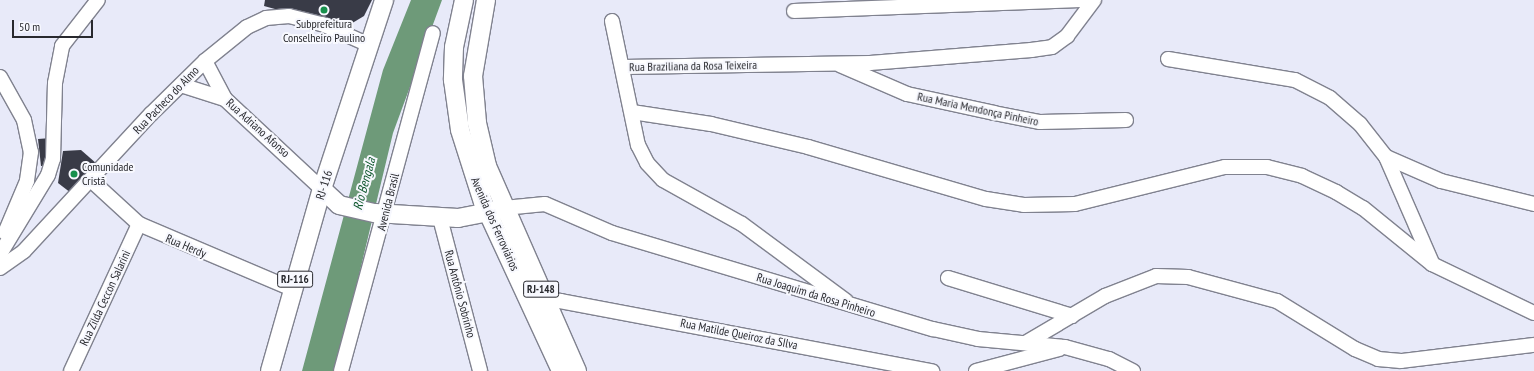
<!DOCTYPE html>
<html>
<head>
<meta charset="utf-8">
<style>
	body { margin:0 }
	#map { position:relative; width:1534px; height:371px; overflow:hidden; background:#e8eaf9; font-family:"PT Sans Narrow",sans-serif }
	div>[style] { position:absolute }
	.water>* { inset:0; background:#6e9a79 }
	.building>* { inset:0; background:#393b47 }
	.roads { filter:drop-shadow(1px 0 #80828f) drop-shadow(-1px 0 #80828f) drop-shadow(0 1px #80828f) drop-shadow(0 -1px #80828f) }
	.minor>* { height:14px; margin:-7px; padding:0 7px; transform-origin:7px; border-radius:7px; background:#fff }
	.major>* { height:18px; margin:-9px; padding:0 9px; transform-origin:9px; border-radius:9px; background:#fff }
	.dots>* { width:11px; height:11px; translate:-50% -50%; box-sizing:border-box; border:2px solid #f7f8fe; border-radius:50% }
	span { translate:-50% -50%; white-space:nowrap; text-align:center; line-height:1.15; -webkit-text-stroke:4px #f7f8fe; paint-order:stroke }
	.shield-label span { padding:1px 3px; background:#f7f8fe; border:1px solid; border-radius:3px; -webkit-text-stroke-width:0 }
	.shield-label { font-size:11px; color:#28292e; font-weight:700 }
	.poi-label { font-size:12px; color:#28292e }
	.left { translate:0 -50%; text-align:left }
	.street-label { font-size:12px; color:#28292e }
	.water-label { font-size:13px; color:#0e572c; font-style:italic }
	.scale { position:absolute; left:12px; top:20px; width:81px; height:18px; box-sizing:border-box; border:2px solid #28292e; border-top:0; padding-left:5px; font-size:12px; line-height:14px; white-space:nowrap; color:#28292e; -webkit-text-stroke:3px #f7f8fe; paint-order:stroke }
</style>
</head>
<body>
<div id="map">
	<div class="water">
		<i style="clip-path:polygon(411px 0,442px 0,393px 133px,336px 371px,302px 371px,383px 70px)"></i>
	</div>
	<div class="building">
		<i style="clip-path:polygon(265px 0,372px 0,364px 16px,344px 28px,264px 6px)"></i>
		<i style="clip-path:polygon(51px 138px,49px 166px,41px 166px,38px 139px)"></i>
		<i style="clip-path:polygon(81px 150px,97px 164px,71px 193px,58px 183px,63px 151px)"></i>
	</div>
	<div class="roads">
		<div class="minor">
			<i style="left:794px;top:11px;width:293px;rotate:-2.2deg"></i>
			<i style="left:612px;top:21px;width:127px;rotate:78.2deg"></i>
			<i style="left:638px;top:145px;width:20px;rotate:63deg"></i>
			<i style="left:647px;top:163px;width:23px;rotate:47deg"></i>
			<i style="left:663px;top:180px;width:90px;rotate:29.1deg"></i>
			<i style="left:742px;top:224px;width:129px;rotate:36.5deg"></i>
			<i style="left:1168px;top:59px;width:129px;rotate:9.4deg"></i>
			<i style="left:1295px;top:80px;width:39px;rotate:27deg"></i>
			<i style="left:1330px;top:98px;width:40px;rotate:41deg"></i>
			<i style="left:1360px;top:124px;width:42px;rotate:51.8deg"></i>
			<i style="left:1386px;top:157px;width:116px;rotate:66.5deg"></i>
			<i style="left:205px;top:61px;width:43px;rotate:62.2deg"></i>
			<i style="left:225px;top:99px;width:132px;rotate:42.9deg"></i>
			<i style="left:840px;top:65px;width:73px;rotate:23.4deg"></i>
			<i style="left:907px;top:94px;width:89px;rotate:12.3deg"></i>
			<i style="left:994px;top:113px;width:47px;rotate:11.1deg"></i>
			<i style="left:1040px;top:122px;width:86px;rotate:-1.3deg"></i>
			<i style="left:623px;top:67px;width:247px;rotate:-0.9deg"></i>
			<i style="left:870px;top:63px;width:162px;rotate:-4.6deg"></i>
			<i style="left:1031px;top:50px;width:21px;rotate:-8deg"></i>
			<i style="left:1052px;top:47px;width:19px;rotate:-36deg"></i>
			<i style="left:1067px;top:36px;width:45px;rotate:-53.1deg"></i>
			<i style="left:0;top:77px;width:49px;rotate:60.8deg"></i>
			<i style="left:24px;top:120px;width:33px;rotate:78deg"></i>
			<i style="left:31px;top:152px;width:29px;rotate:98deg"></i>
			<i style="left:27px;top:181px;width:56px;rotate:112.9deg"></i>
			<i style="left:181px;top:85px;width:46px;rotate:17.7deg"></i>
			<i style="left:632px;top:112px;width:80px;rotate:8.6deg"></i>
			<i style="left:711px;top:124px;width:100px;rotate:13.3deg"></i>
			<i style="left:808px;top:147px;width:185px;rotate:16.3deg"></i>
			<i style="left:986px;top:199px;width:38px;rotate:9deg"></i>
			<i style="left:1024px;top:205px;width:51px;rotate:-1.1deg"></i>
			<i style="left:1075px;top:204px;width:154px;rotate:-13.9deg"></i>
			<i style="left:1225px;top:167px;width:42px"></i>
			<i style="left:1267px;top:167px;width:36px;rotate:14deg"></i>
			<i style="left:1302px;top:176px;width:38px;rotate:25deg"></i>
			<i style="left:1336px;top:192px;width:31px;rotate:31deg"></i>
			<i style="left:1363px;top:208px;width:89px;rotate:39.1deg"></i>
			<i style="left:1432px;top:264px;width:113px;rotate:25.7deg"></i>
			<i style="left:1386px;top:157px;width:60px;rotate:23.6deg"></i>
			<i style="left:1441px;top:181px;width:96px;rotate:13.9deg"></i>
			<i style="left:92px;top:181px;width:64px;rotate:42.5deg"></i>
			<i style="left:139px;top:224px;width:166px;rotate:23deg"></i>
			<i style="left:504px;top:208px;width:41px;rotate:-5.6deg"></i>
			<i style="left:545px;top:204px;width:73px;rotate:23.4deg"></i>
			<i style="left:612px;top:233px;width:335px;rotate:16.7deg"></i>
			<i style="left:933px;top:329px;width:46px;rotate:12.5deg"></i>
			<i style="left:978px;top:339px;width:87px;rotate:5.3deg"></i>
			<i style="left:1065px;top:347px;width:46px;rotate:15.3deg"></i>
			<i style="left:1109px;top:359px;width:27px;rotate:27deg"></i>
			<i style="left:440px;top:218px;width:158px;rotate:75.3deg"></i>
			<i style="left:0;top:254px;width:92px;rotate:-58.7deg"></i>
			<i style="left:48px;top:175px;width:17px;rotate:-73deg"></i>
			<i style="left:53px;top:159px;width:76px;rotate:-88.5deg"></i>
			<i style="left:55px;top:83px;width:38px;rotate:-79deg"></i>
			<i style="left:62px;top:46px;width:58px;rotate:-52deg"></i>
			<i style="left:0;top:268px;width:29px;rotate:-35deg"></i>
			<i style="left:24px;top:251px;width:187px;rotate:-47.2deg"></i>
			<i style="left:151px;top:114px;width:76px;rotate:-44.5deg"></i>
			<i style="left:205px;top:61px;width:54px;rotate:-39deg"></i>
			<i style="left:247px;top:27px;width:21px;rotate:-25deg"></i>
			<i style="left:266px;top:18px;width:23px;rotate:-5deg"></i>
			<i style="left:289px;top:16px;width:34px;rotate:14deg"></i>
			<i style="left:322px;top:24px;width:49px;rotate:24deg"></i>
			<i style="left:948px;top:278px;width:130px;rotate:17deg"></i>
			<i style="left:537px;top:300px;width:23px;rotate:2deg"></i>
			<i style="left:560px;top:301px;width:379px;rotate:10.7deg"></i>
			<i style="left:1027px;top:342px;width:91px;rotate:-30.5deg"></i>
			<i style="left:1105px;top:296px;width:55px;rotate:-21.4deg"></i>
			<i style="left:1156px;top:276px;width:32px;rotate:2deg"></i>
			<i style="left:1188px;top:277px;width:92px;rotate:15.1deg"></i>
			<i style="left:1277px;top:301px;width:92px;rotate:31.6deg"></i>
			<i style="left:1355px;top:349px;width:25px;rotate:23deg"></i>
			<i style="left:1378px;top:359px;width:23px;rotate:5deg"></i>
			<i style="left:1401px;top:361px;width:134px;rotate:-6.9deg"></i>
			<i style="left:71px;top:371px;width:162px;rotate:-65.2deg"></i>
			<i style="left:341px;top:371px;width:350px;rotate:-74.8deg"></i>
			<i style="left:976px;top:371px;width:86px;rotate:-14.8deg"></i>
		</div>
		<div class="major">
			<i style="left:464px;top:0;width:48px;rotate:102deg"></i>
			<i style="left:454px;top:47px;width:33px;rotate:92deg"></i>
			<i style="left:453px;top:80px;width:50px;rotate:82deg"></i>
			<i style="left:460px;top:130px;width:76px;rotate:72.3deg"></i>
			<i style="left:483px;top:202px;width:186px;rotate:65.2deg"></i>
			<i style="left:486px;top:0;width:77px;rotate:99.7deg"></i>
			<i style="left:473px;top:76px;width:47px;rotate:85.1deg"></i>
			<i style="left:477px;top:123px;width:44px;rotate:76.9deg"></i>
			<i style="left:487px;top:166px;width:224px;rotate:66.3deg"></i>
			<i style="left:322px;top:189px;width:23px;rotate:43deg"></i>
			<i style="left:339px;top:205px;width:37px;rotate:13deg"></i>
			<i style="left:375px;top:213px;width:83px;rotate:3.4deg"></i>
			<i style="left:458px;top:218px;width:42px;rotate:-11deg"></i>
			<i style="left:270px;top:371px;width:189px;rotate:-74.1deg"></i>
			<i style="left:322px;top:189px;width:199px;rotate:-71.8deg"></i>
		</div>
	</div>
	<div class="dots">
		<i style="left:324px;top:10px;background:#18904c"></i>
		<i style="left:74px;top:174px;background:#18904c"></i>
	</div>
	<div class="shield-label">
		<span style="left:295px;top:279px">RJ-116</span>
		<span style="left:541px;top:289px">RJ-148</span>
	</div>
	<div class="poi-label">
		<span style="left:324px;top:31px">Subprefeitura<br>Conselheiro Paulino</span>
		<span class="left" style="left:82px;top:174px">Comunidade<br>Cristã</span>
	</div>
	<div class="street-label">
		<span style="left:693px;top:66px;rotate:-1deg">Rua Braziliana da Rosa Teixeira</span>
		<span style="left:166px;top:100px;rotate:-46deg">Rua Pacheco do Almo</span>
		<span style="left:978px;top:109px;rotate:12deg">Rua Maria Mendonça Pinheiro</span>
		<span style="left:258px;top:128px;rotate:42deg">Rua Adriano Afonso</span>
		<span style="left:324px;top:185px;rotate:-73deg">RJ- 116</span>
		<span style="left:388px;top:202px;rotate:-76deg">Avenida Brasil</span>
		<span style="left:495px;top:224px;rotate:66deg">Avenida dos Ferroviários</span>
		<span style="left:186px;top:246px;rotate:23deg">Rua Herdy</span>
		<span style="left:460px;top:294px;rotate:75deg">Rua Antônio Sobrinho</span>
		<span style="left:816px;top:295px;rotate:17deg">Rua Joaquim da Rosa Pinheiro</span>
		<span style="left:105px;top:298px;rotate:-65deg">Rua Zilda Ceccon Salarini</span>
		<span style="left:739px;top:334px;rotate:11deg">Rua Matilde Queiroz da SIlva</span>
	</div>
	<div class="water-label">
		<span style="left:365px;top:184px;rotate:-75deg">Rio Bengala</span>
	</div>
	<div class="scale">50 m</div>
</div>
</body>
</html>
